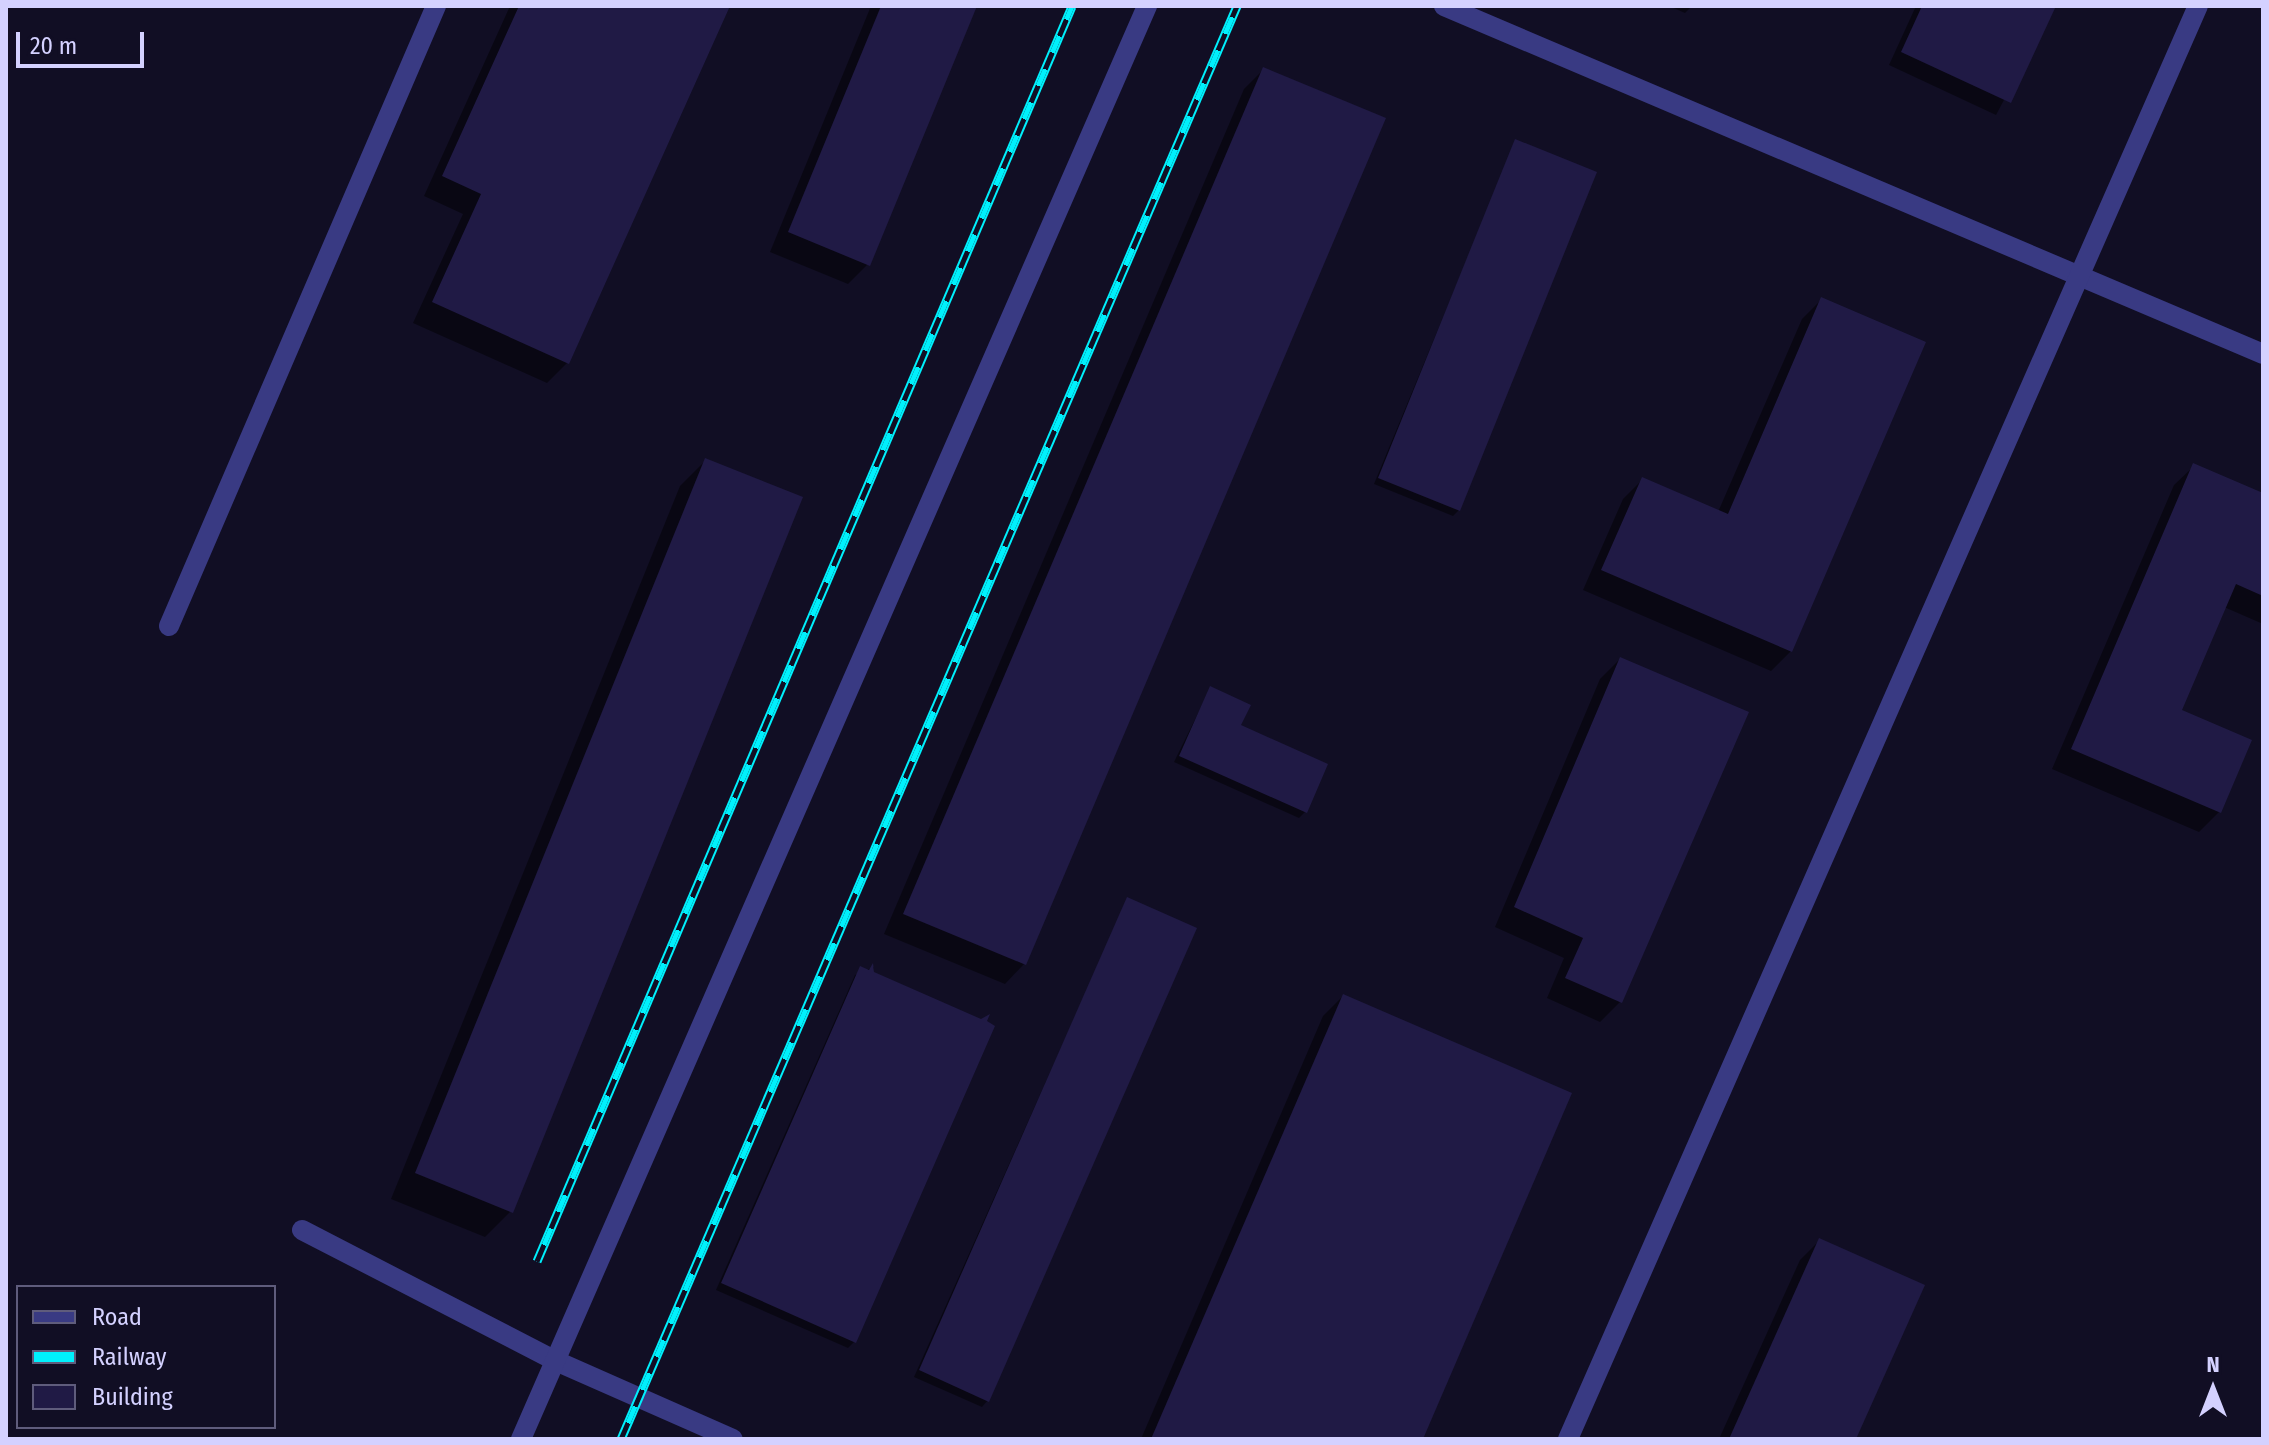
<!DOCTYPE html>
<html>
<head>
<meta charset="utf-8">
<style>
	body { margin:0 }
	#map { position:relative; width:2269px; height:1445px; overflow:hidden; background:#110e24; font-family:"Fira Sans Condensed",sans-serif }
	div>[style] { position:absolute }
	.shadow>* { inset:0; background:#0007 }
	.building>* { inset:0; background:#201a45 }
	.minor>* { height:20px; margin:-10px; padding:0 10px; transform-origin:10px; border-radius:10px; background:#393a83 }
	.rail>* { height:9px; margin-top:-4.5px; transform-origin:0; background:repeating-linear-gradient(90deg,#110e24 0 18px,#00f0fc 0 36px); box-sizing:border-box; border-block:2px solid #00f0fc }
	span { translate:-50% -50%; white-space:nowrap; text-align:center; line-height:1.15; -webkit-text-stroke:6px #110e24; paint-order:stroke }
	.frame { position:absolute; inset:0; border:8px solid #d4d1ff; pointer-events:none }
	.legend { position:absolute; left:16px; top:1285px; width:260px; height:144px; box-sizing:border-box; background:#110e24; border:2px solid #5f5c7c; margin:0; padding:10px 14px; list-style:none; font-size:24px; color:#d4d1ff }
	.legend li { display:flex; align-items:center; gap:16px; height:40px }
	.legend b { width:40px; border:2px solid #5f5c7c }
	.north { position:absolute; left:2173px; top:1349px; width:80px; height:80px; -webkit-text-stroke:6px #110e24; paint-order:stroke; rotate:0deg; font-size:22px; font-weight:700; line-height:32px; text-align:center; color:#d4d1ff }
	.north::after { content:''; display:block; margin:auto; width:28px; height:36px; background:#d4d1ff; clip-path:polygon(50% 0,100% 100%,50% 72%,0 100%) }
	.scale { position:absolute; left:16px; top:32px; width:128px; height:36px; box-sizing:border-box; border:4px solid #d4d1ff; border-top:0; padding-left:10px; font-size:24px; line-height:28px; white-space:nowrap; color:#d4d1ff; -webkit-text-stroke:6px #110e24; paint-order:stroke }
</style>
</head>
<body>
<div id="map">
	<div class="shadow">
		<i style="clip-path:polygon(510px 6px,728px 6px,567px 363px,547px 383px,413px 323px,463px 214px,424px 196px)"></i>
		<i style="clip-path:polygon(871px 6px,974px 6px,868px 264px,848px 284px,770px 252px)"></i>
		<i style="clip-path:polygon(1669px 6px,1692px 6px,1685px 13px)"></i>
		<i style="clip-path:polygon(1916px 6px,2054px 6px,1996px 115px,1889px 65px)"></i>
		<i style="clip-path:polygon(1264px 69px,1024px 964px,1005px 984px,884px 934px,1244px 89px)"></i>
		<i style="clip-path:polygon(1516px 141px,1459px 510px,1453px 516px,1374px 484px)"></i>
		<i style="clip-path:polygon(1822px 299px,1791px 651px,1771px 671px,1583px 590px,1623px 499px,1643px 479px,1718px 512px,1802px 319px)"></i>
		<i style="clip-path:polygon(706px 460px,511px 1211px,485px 1237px,391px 1199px,680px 486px)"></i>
		<i style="clip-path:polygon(2194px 466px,2263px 495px,2263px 624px,2224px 607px,2179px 711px,2219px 812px,2199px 832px,2052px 769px,2174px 485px)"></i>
		<i style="clip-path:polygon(1620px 659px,1620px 1002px,1600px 1022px,1547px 998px,1564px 958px,1495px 927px,1600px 679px)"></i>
		<i style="clip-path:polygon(1210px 689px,1305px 812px,1299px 818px,1174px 762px)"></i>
		<i style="clip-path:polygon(1127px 900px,988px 1400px,982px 1407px,914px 1377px)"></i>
		<i style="clip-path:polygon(874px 967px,854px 1342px,848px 1348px,716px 1290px,855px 975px)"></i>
		<i style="clip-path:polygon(1343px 996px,1421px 1439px,1141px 1439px,1323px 1016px)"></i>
		<i style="clip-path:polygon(1820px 1240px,1853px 1439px,1719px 1439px,1800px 1260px)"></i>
	</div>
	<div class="building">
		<i style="clip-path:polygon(519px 6px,730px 6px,569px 364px,432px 302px,481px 194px,442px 176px)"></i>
		<i style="clip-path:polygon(881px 6px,977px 6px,870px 266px,788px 232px)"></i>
		<i style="clip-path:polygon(1922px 6px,2056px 6px,2011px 103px,1901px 52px)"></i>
		<i style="clip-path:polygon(1263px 67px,1386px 118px,1026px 965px,903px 914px)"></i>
		<i style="clip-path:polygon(1515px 139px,1597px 172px,1460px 511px,1378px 478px)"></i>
		<i style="clip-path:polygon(1821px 297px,1926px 342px,1792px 652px,1601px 570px,1642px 477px,1728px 514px)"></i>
		<i style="clip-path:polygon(705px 458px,803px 497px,513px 1213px,415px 1173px)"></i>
		<i style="clip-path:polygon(2193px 463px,2263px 493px,2263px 596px,2236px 584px,2182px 710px,2252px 740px,2221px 813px,2071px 749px)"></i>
		<i style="clip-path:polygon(1620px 657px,1749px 712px,1622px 1003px,1565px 978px,1583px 938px,1514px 907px)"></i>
		<i style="clip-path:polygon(1210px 686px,1251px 705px,1241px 725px,1328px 764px,1307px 813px,1179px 756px)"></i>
		<i style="clip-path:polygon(1127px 897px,1197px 928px,989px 1402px,919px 1370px)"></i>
		<i style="clip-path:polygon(873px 963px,874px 972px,981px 1019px,990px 1014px,987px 1021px,995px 1026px,856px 1343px,721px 1283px,860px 966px,869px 970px)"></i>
		<i style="clip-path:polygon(1343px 994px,1572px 1093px,1423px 1439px,1151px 1439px)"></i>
		<i style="clip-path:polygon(1819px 1238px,1925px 1285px,1856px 1439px,1729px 1439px)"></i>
	</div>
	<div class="minor">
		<i style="left:1444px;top:6px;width:890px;rotate:23.02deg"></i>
		<i style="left:169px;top:626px;width:675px;rotate:-66.7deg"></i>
		<i style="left:302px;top:1230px;width:286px;rotate:27.3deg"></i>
		<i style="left:556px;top:1361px;width:193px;rotate:23.8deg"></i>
		<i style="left:521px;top:1439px;width:1564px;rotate:-66.4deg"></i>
		<i style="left:1568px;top:1439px;width:1565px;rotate:-66.27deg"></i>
	</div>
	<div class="rail">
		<i style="left:537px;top:1261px;width:1364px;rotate:-66.91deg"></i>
		<i style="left:621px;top:1439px;width:1560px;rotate:-66.74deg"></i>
	</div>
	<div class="frame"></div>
	<ul class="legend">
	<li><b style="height:10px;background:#393a83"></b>Road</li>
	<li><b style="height:10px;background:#00f0fc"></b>Railway</li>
	<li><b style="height:22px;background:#201a45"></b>Building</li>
	</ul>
	<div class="north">N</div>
	<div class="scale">20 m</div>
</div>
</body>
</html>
